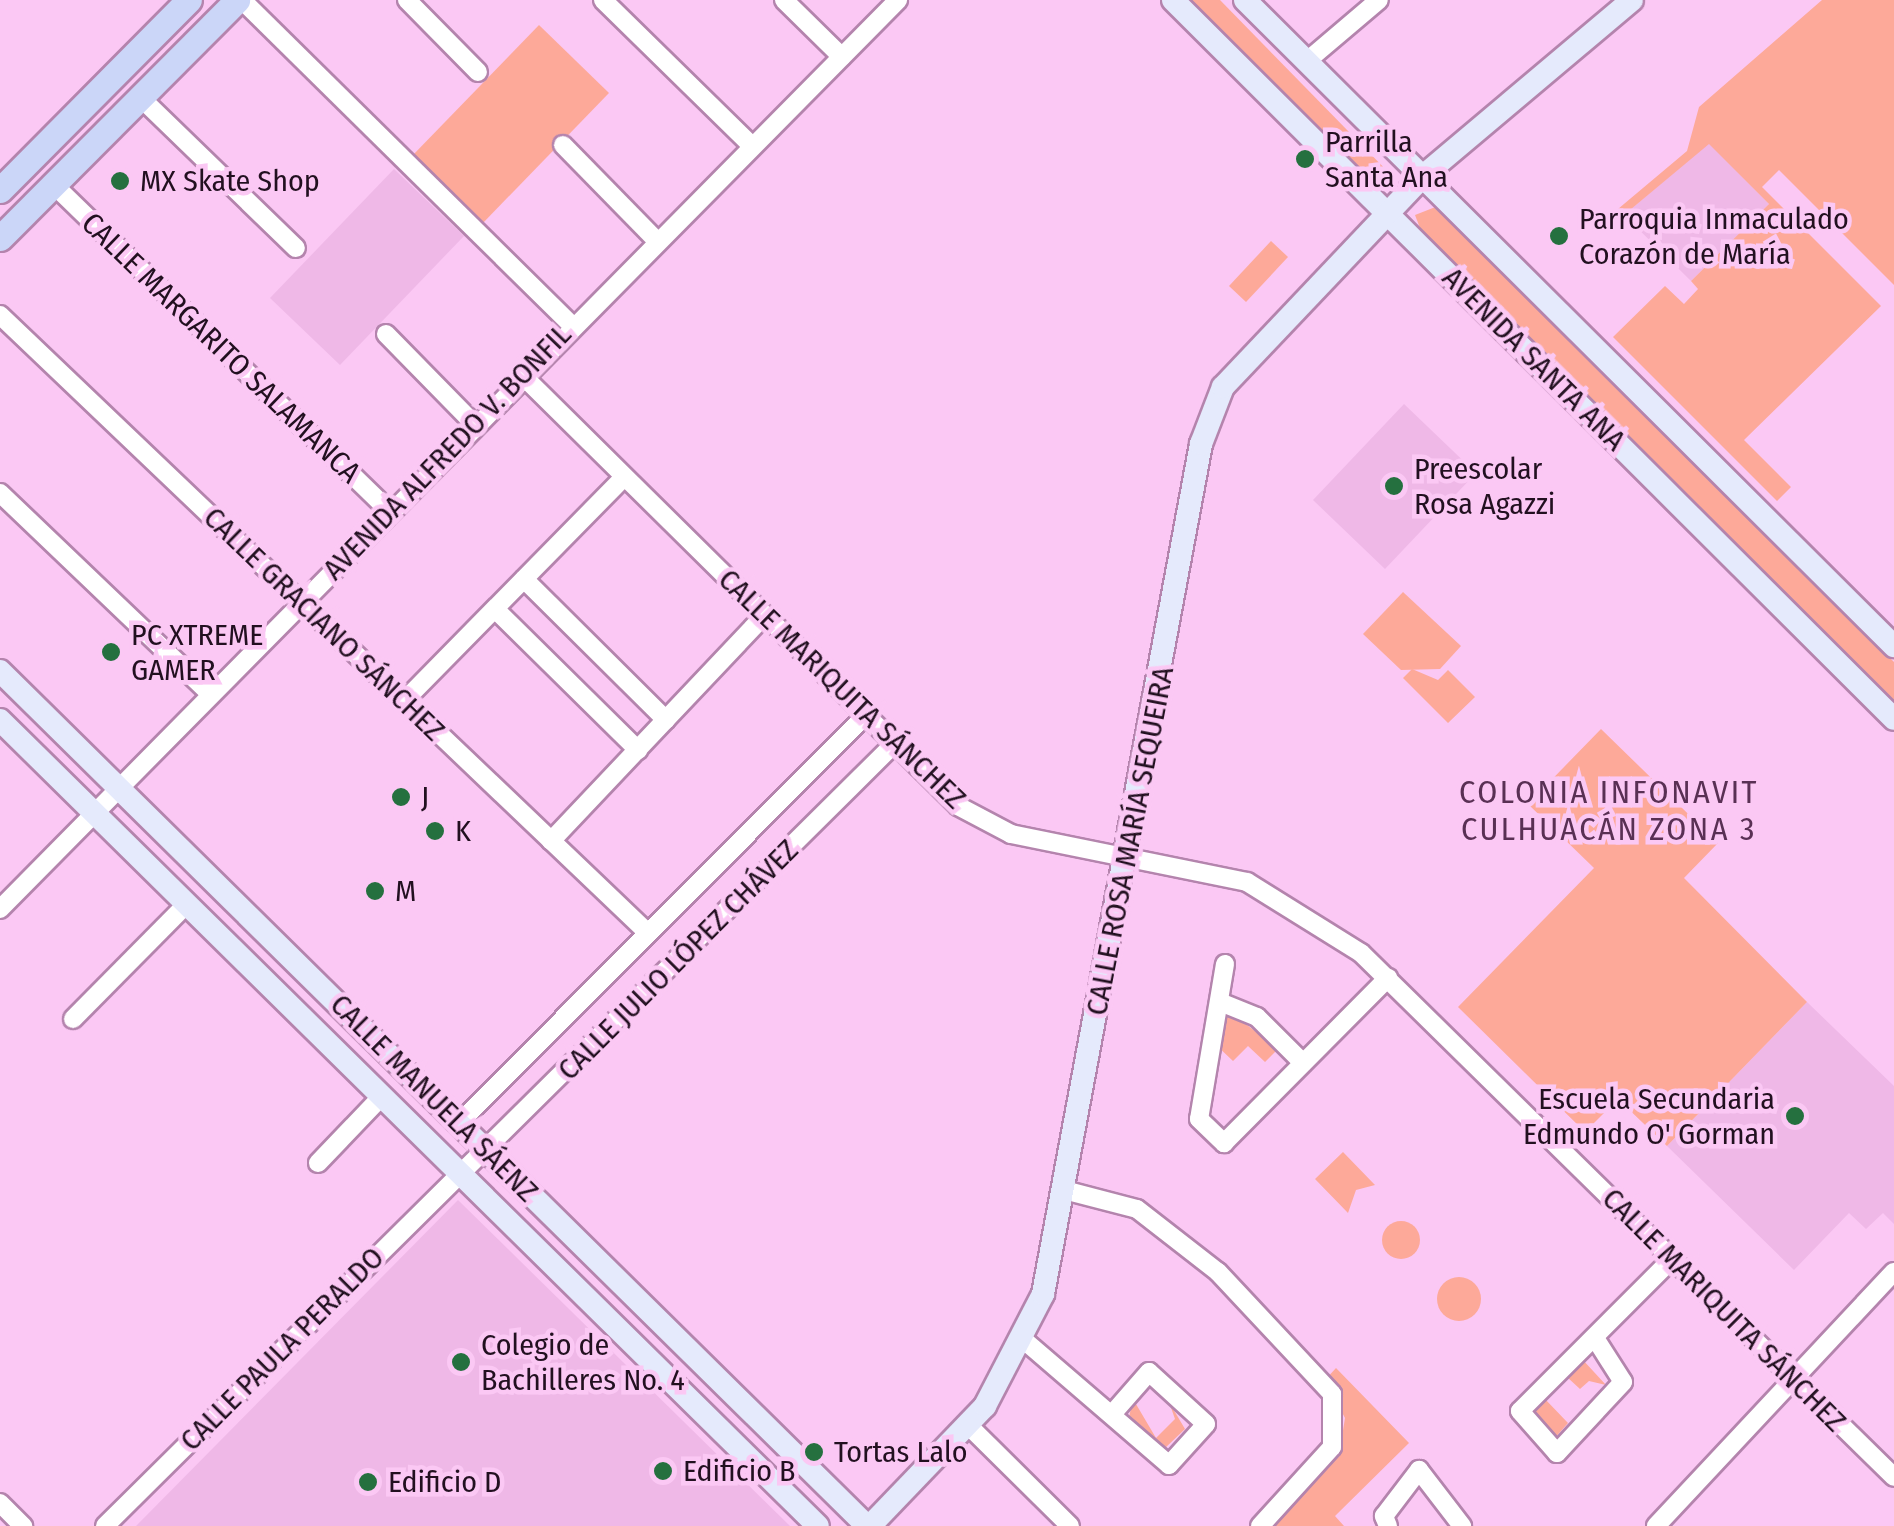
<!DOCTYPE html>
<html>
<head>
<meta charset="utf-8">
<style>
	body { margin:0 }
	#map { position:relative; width:1894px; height:1526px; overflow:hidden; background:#fbc8f4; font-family:"Fira Sans Condensed",sans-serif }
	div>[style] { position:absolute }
	.built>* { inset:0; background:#efb8e7 }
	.green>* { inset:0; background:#fda999 }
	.round { border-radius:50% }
	.roads { filter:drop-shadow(2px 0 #b484ad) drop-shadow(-2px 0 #b484ad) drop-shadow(0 2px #b484ad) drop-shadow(0 -2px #b484ad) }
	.street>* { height:18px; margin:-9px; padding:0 9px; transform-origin:9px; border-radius:9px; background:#fff }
	.secondary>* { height:22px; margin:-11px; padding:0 11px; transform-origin:11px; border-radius:11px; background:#e5eafc }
	.primary>* { height:25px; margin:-12.5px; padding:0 12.5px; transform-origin:12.5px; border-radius:12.5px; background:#cbd6f8 }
	.dots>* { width:28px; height:28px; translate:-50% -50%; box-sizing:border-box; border:5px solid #fbc8f4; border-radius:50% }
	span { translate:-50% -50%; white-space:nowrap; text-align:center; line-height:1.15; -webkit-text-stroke:9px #fbc8f4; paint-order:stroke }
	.poi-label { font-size:30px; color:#221020 }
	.left { translate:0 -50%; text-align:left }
	.right { translate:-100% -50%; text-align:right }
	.street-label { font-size:30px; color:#221020 }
	.neighbourhood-label { font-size:32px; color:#593054; letter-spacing:2.5px }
</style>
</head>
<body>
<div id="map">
	<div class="built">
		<i style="clip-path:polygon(1709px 143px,1769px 204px,1691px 281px,1624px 215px)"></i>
		<i style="clip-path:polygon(394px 169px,464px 236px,340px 365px,270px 298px)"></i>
		<i style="clip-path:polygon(1404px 404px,1476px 473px,1385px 569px,1313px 500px)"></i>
		<i style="clip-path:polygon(1807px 1002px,1894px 1086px,1894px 1224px,1883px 1213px,1866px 1229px,1849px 1213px,1794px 1270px,1667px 1146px)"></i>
		<i style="clip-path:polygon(458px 1200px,790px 1526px,136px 1526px)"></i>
	</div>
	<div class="green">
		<i style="clip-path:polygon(1189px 0,1220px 0,1396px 180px,1381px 190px)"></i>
		<i style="clip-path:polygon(1822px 0,1894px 0,1894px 285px,1779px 170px,1762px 187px,1881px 306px,1744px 440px,1791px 487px,1777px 501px,1613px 337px,1665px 286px,1684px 304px,1698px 289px,1691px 281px,1769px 204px,1709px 144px,1624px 215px,1618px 209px,1687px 151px,1699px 107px)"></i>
		<i style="clip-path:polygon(539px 25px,609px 93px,482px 224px,412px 156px)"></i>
		<i style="clip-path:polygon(1438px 206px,1894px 662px,1894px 701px,1423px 236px,1415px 215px)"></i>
		<i style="clip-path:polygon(1271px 241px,1288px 257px,1246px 302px,1229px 286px)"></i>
		<i style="clip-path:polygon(1403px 592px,1461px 646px,1440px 669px,1401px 670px,1363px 634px)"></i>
		<i style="clip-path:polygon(1412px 669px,1438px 680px,1448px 670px,1475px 697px,1448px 723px,1403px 678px)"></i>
		<i style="clip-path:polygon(1601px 729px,1718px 843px,1684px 878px,1807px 1002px,1667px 1146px,1618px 1099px,1585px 1132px,1458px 1007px,1594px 868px,1528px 804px)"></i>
		<i style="clip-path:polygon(1229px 1011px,1278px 1049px,1265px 1062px,1248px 1046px,1233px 1061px,1214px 1043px)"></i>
		<i style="clip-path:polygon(1343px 1152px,1375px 1185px,1356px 1190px,1348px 1213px,1315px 1179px)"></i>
		<i class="round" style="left:1382px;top:1221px;width:38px;height:38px"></i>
		<i class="round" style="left:1437px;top:1277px;width:44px;height:44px"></i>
		<i style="clip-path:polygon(1582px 1359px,1606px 1385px,1589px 1381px,1580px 1389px,1567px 1377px,1545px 1399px,1568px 1423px,1554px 1439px,1526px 1414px)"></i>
		<i style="clip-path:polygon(1336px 1368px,1409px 1443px,1335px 1516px,1344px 1526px,1271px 1526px,1339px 1455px,1345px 1418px,1325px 1380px)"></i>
		<i style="clip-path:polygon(1133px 1399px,1156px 1438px,1175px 1419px,1169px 1402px,1185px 1429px,1164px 1449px,1128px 1422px)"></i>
	</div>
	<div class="roads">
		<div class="street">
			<i style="left:242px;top:0;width:462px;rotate:44.6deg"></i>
			<i style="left:407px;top:0;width:101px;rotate:45.4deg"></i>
			<i style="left:603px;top:0;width:209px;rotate:44.4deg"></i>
			<i style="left:784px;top:0;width:81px;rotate:44.5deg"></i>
			<i style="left:1307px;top:61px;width:94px;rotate:-40.3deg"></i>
			<i style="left:140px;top:97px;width:217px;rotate:44.1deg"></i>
			<i style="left:563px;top:145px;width:132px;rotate:45.6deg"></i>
			<i style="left:53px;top:184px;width:469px;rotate:44.2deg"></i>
			<i style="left:0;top:315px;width:895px;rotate:43.64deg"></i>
			<i style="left:386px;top:334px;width:126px;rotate:45.6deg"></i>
			<i style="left:522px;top:375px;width:613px;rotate:44.67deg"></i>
			<i style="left:958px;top:806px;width:60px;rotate:27.8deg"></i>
			<i style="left:1011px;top:834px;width:241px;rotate:11.5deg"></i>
			<i style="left:1247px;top:882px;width:134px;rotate:31.9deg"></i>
			<i style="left:1361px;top:953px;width:747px;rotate:44.51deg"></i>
			<i style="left:0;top:493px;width:291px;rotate:43.7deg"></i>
			<i style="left:524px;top:579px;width:200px;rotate:44.8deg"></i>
			<i style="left:495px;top:609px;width:201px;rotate:44.6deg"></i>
			<i style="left:404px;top:701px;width:314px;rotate:-45.5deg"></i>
			<i style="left:551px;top:841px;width:310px;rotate:-46.6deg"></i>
			<i style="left:0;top:909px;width:1278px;rotate:-45.35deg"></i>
			<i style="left:1225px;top:964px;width:157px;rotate:99.5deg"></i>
			<i style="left:1199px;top:1119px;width:35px;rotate:44deg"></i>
			<i style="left:1224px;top:1143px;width:233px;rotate:-45.2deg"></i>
			<i style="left:1220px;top:1002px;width:40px;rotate:22deg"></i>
			<i style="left:1257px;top:1017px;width:65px;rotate:45deg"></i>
			<i style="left:73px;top:1019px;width:162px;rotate:-45.3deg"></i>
			<i style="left:459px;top:1123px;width:575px;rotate:-45.07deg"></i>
			<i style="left:318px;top:1163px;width:93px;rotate:-46.3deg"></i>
			<i style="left:1064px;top:1190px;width:75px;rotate:14.6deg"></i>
			<i style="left:1137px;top:1209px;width:103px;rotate:37.9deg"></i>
			<i style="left:1218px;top:1272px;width:167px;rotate:46.9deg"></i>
			<i style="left:1332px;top:1394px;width:53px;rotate:90deg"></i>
			<i style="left:1332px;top:1447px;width:107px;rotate:132.3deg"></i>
			<i style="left:1595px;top:1338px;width:52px;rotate:57.5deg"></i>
			<i style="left:1623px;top:1382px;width:97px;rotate:132.9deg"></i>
			<i style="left:1557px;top:1453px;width:56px;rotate:-131.4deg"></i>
			<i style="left:1520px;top:1411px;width:214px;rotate:-45deg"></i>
			<i style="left:1025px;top:1341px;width:190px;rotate:40.7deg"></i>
			<i style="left:1169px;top:1465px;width:55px;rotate:-47.9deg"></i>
			<i style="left:1206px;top:1424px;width:77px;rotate:-137.6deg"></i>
			<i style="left:1149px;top:1372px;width:55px;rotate:131.3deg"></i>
			<i style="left:969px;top:1426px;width:142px;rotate:44.7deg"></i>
			<i style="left:0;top:1503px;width:33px;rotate:45deg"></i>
			<i style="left:105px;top:1526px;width:1111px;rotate:-44.74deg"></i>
			<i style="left:1388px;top:1526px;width:11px;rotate:-112deg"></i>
			<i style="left:1384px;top:1516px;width:58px;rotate:-52.7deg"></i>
			<i style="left:1419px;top:1470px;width:71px;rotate:52.5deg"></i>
			<i style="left:1656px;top:1526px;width:348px;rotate:-46.9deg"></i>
		</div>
		<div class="secondary">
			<i style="left:1173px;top:0;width:1018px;rotate:44.92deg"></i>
			<i style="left:1245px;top:0;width:916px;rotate:44.87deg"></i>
			<i style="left:0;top:671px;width:1218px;rotate:44.6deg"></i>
			<i style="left:0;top:720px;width:1148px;rotate:44.58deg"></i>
			<i style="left:870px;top:1526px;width:166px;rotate:-46.2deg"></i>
			<i style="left:985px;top:1406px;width:126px;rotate:-62.6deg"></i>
			<i style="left:1043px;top:1294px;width:865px;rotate:-79.47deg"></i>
			<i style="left:1201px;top:444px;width:61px;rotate:-68.9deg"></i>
			<i style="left:1223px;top:387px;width:291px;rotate:-46.5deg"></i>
			<i style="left:1423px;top:176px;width:273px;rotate:-40.1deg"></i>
		</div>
		<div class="primary">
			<i style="left:0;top:190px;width:268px;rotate:-45.2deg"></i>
			<i style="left:0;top:238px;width:336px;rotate:-45.1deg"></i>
		</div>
	</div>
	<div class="dots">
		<i style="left:1305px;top:159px;background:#25703f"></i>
		<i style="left:120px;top:181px;background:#25703f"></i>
		<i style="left:1559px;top:236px;background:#25703f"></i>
		<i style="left:1394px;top:486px;background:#25703f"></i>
		<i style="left:111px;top:652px;background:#25703f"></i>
		<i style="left:401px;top:797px;background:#25703f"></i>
		<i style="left:435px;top:831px;background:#25703f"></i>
		<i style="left:375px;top:891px;background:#25703f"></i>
		<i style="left:1795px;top:1116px;background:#25703f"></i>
		<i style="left:461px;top:1362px;background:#25703f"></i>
		<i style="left:814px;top:1452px;background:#25703f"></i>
		<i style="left:663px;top:1471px;background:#25703f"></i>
		<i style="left:368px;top:1482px;background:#25703f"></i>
	</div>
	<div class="poi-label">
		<span class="left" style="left:1325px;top:159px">Parrilla<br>Santa Ana</span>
		<span class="left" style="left:140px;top:181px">MX Skate Shop</span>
		<span class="left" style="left:1579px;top:236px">Parroquia Inmaculado<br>Corazón de María</span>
		<span class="left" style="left:1414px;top:486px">Preescolar<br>Rosa Agazzi</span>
		<span class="left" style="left:131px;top:652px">PC XTREME<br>GAMER</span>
		<span class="left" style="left:421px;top:797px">J</span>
		<span class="left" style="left:455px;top:831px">K</span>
		<span class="left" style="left:395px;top:891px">M</span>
		<span class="right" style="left:1775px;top:1116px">Escuela Secundaria<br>Edmundo O' Gorman</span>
		<span class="left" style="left:481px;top:1362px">Colegio de<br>Bachilleres No. 4</span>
		<span class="left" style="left:834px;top:1452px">Tortas Lalo</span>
		<span class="left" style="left:683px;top:1471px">Edificio B</span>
		<span class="left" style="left:388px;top:1482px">Edificio D</span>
	</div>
	<div class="street-label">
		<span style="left:221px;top:348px;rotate:44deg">CALLE MARGARITO SALAMANCA</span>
		<span style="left:1534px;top:359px;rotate:45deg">AVENIDA SANTA ANA</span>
		<span style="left:447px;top:452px;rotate:-46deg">AVENIDA ALFREDO V. BONFIL</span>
		<span style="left:324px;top:624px;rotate:44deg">CALLE GRACIANO SÁNCHEZ</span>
		<span style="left:842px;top:689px;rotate:44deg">CALLE MARIQUITA SÁNCHEZ</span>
		<span style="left:1130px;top:841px;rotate:-79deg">CALLE ROSA MARÍA SEQUEIRA</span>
		<span style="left:678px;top:960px;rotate:-45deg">CALLE JULIO LÓPEZ CHÁVEZ</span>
		<span style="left:434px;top:1098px;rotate:45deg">CALLE MANUELA SÁENZ</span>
		<span style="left:1724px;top:1310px;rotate:45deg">CALLE MARIQUITA SÁNCHEZ</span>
		<span style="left:282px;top:1349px;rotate:-45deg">CALLE PAULA PERALDO</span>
	</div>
	<div class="neighbourhood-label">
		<span style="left:1609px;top:811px">COLONIA INFONAVIT<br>CULHUACÁN ZONA 3</span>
	</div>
</div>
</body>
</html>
